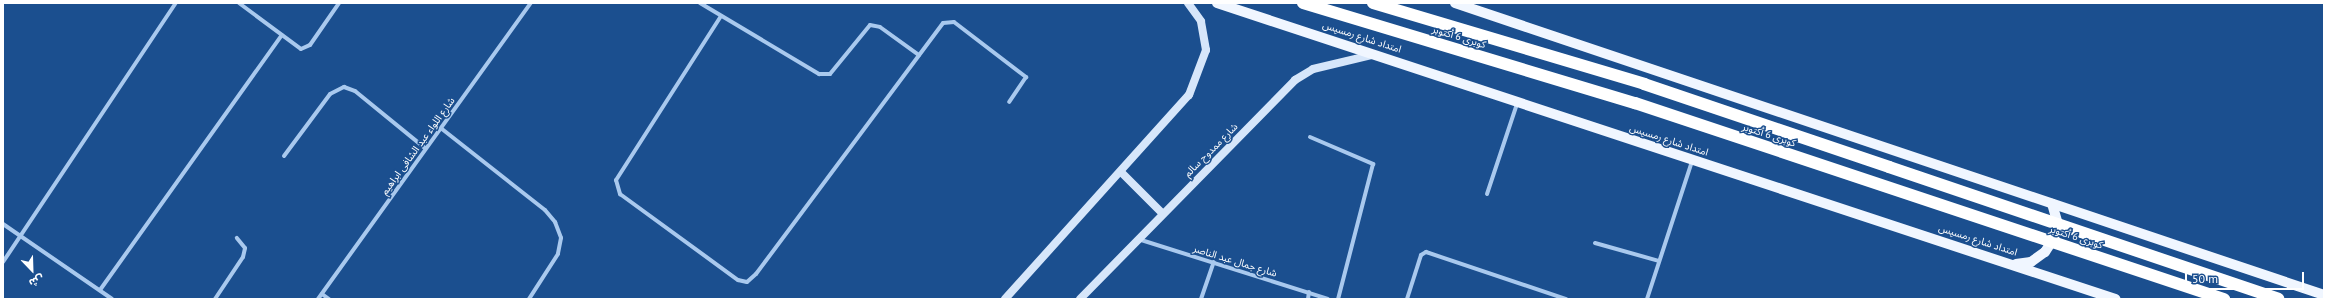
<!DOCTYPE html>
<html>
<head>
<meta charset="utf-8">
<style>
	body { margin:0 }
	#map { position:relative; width:2327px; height:302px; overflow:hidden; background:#1b4f8f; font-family:"PT Sans","Noto Sans Arabic",sans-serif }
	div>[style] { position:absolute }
	.minor>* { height:4px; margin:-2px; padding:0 2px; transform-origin:2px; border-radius:2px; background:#a9c9ee }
	.secondary>* { height:8px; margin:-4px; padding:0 4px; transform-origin:4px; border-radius:4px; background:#d6e6fa }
	.primary>* { height:10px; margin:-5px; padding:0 5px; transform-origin:5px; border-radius:5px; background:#f0f6ff }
	.motorway>* { height:12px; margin:-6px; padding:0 6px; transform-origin:6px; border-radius:6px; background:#fff }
	.motorway-bridge>* { height:12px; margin:-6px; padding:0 6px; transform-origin:6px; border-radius:6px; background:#fff }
	span { translate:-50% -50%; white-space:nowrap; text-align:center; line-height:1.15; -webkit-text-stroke:3px #1b4f8f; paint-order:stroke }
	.street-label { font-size:10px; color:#fff }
	.frame { position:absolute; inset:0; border:4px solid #fff; pointer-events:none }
	.north { position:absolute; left:12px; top:250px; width:40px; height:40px; -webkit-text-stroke:3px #1b4f8f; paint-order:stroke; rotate:157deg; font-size:11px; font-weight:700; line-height:16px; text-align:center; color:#fff }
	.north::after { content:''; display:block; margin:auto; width:14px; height:18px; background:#fff; clip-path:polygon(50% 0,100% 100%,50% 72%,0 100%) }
	.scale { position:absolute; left:2185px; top:272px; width:119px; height:18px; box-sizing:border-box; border:2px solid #fff; border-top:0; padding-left:5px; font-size:12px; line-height:14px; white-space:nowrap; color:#fff; -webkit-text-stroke:3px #1b4f8f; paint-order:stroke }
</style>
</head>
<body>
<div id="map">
	<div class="minor">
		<i style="left:239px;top:3px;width:77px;rotate:36.6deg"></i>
		<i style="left:301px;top:49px;width:10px;rotate:-24deg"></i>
		<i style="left:310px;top:45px;width:51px;rotate:-55.4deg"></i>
		<i style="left:700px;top:3px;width:139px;rotate:30.8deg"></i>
		<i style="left:819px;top:74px;width:11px"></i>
		<i style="left:830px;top:74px;width:63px;rotate:-50.8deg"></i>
		<i style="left:870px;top:25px;width:10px;rotate:11deg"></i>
		<i style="left:880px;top:27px;width:48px;rotate:35.7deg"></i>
		<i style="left:721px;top:16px;width:195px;rotate:122.6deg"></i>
		<i style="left:616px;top:180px;width:15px;rotate:74deg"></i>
		<i style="left:620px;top:194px;width:146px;rotate:36.1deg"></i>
		<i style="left:738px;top:280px;width:9px;rotate:13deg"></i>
		<i style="left:747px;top:282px;width:12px;rotate:-42deg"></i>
		<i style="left:756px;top:274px;width:313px;rotate:-53.3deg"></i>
		<i style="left:943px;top:23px;width:11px;rotate:-5deg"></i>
		<i style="left:954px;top:22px;width:91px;rotate:37.4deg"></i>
		<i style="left:1026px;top:77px;width:30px;rotate:124deg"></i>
		<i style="left:442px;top:129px;width:131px;rotate:38.2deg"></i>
		<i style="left:545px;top:210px;width:16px;rotate:50deg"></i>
		<i style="left:555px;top:222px;width:17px;rotate:69deg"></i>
		<i style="left:561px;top:238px;width:16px;rotate:101deg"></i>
		<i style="left:558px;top:254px;width:54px;rotate:122.8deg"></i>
		<i style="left:1310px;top:137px;width:69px;rotate:23.2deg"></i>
		<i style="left:1373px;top:164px;width:139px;rotate:104.5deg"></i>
		<i style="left:284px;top:156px;width:77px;rotate:-53.4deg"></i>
		<i style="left:330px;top:94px;width:16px;rotate:-27deg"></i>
		<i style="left:344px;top:87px;width:12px;rotate:20deg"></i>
		<i style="left:355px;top:91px;width:90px;rotate:39.2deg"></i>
		<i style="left:1487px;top:194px;width:95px;rotate:-71.6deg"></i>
		<i style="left:3px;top:224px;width:132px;rotate:34.5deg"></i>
		<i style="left:1138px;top:239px;width:199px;rotate:17.5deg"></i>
		<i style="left:1595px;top:243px;width:66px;rotate:15.7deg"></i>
		<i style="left:3px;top:262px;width:311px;rotate:-56.3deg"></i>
		<i style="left:100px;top:290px;width:313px;rotate:-54.5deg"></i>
		<i style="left:322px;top:294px;width:9px;rotate:36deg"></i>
		<i style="left:215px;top:299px;width:50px;rotate:-56.3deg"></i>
		<i style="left:243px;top:257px;width:9px;rotate:-77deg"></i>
		<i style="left:245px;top:248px;width:13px;rotate:-129deg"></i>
		<i style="left:318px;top:299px;width:365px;rotate:-54.3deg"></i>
		<i style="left:1201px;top:299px;width:39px;rotate:-71deg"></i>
		<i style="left:1308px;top:299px;width:7px;rotate:-82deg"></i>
		<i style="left:1407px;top:299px;width:46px;rotate:-72.3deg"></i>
		<i style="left:1421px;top:255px;width:6px;rotate:-31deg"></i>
		<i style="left:1426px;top:252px;width:148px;rotate:18.6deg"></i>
		<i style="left:1647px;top:299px;width:145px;rotate:-71.9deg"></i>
	</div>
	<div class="secondary">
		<i style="left:1121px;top:172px;width:58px;rotate:45deg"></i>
		<i style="left:1005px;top:299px;width:275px;rotate:-48deg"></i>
		<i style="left:1189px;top:95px;width:48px;rotate:-69.3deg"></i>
		<i style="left:1206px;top:50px;width:29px;rotate:-100deg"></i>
		<i style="left:1201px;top:21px;width:22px;rotate:-126deg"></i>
		<i style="left:1080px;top:299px;width:307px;rotate:-45.5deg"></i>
		<i style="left:1295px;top:80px;width:21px;rotate:-31deg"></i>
		<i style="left:1313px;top:69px;width:61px;rotate:-13.3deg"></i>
	</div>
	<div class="primary">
		<i style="left:1217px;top:3px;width:946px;rotate:18.24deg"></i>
		<i style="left:1455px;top:3px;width:917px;rotate:18.57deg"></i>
		<i style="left:2016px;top:264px;width:15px;rotate:-8deg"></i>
		<i style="left:2031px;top:262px;width:17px;rotate:-36deg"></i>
		<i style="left:2045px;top:252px;width:17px;rotate:-57deg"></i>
		<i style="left:2054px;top:238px;width:17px;rotate:-80deg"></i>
		<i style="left:2057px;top:221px;width:18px;rotate:-106deg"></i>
	</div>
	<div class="motorway">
		<i style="left:1373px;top:3px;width:283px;rotate:16.6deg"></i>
		<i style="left:1644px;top:84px;width:259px;rotate:18.7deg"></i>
	</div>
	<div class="motorway-bridge">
		<i style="left:1303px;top:3px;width:347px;rotate:16.8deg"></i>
		<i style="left:1635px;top:103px;width:621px;rotate:18.41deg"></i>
		<i style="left:1889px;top:167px;width:411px;rotate:18.7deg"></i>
	</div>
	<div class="street-label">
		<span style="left:1362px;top:37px;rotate:18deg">امتداد شارع رمسيس</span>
		<span style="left:1459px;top:37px;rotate:17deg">كوبرى 6 أكتوبر</span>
		<span style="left:1769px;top:135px;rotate:18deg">كوبرى 6 أكتوبر</span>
		<span style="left:1669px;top:140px;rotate:18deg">امتداد شارع رمسيس</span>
		<span style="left:418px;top:146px;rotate:-54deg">شارع اللواء عبد الشافى ابراهيم</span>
		<span style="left:1211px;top:150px;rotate:-45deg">شارع ممدوح سالم</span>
		<span style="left:2076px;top:237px;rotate:18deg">كوبرى 6 أكتوبر</span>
		<span style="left:1978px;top:240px;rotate:18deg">امتداد شارع رمسيس</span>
		<span style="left:1235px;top:261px;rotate:17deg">شارع جمال عبد الناصر</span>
	</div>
	<div class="frame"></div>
	<div class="north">ش</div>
	<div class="scale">50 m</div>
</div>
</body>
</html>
